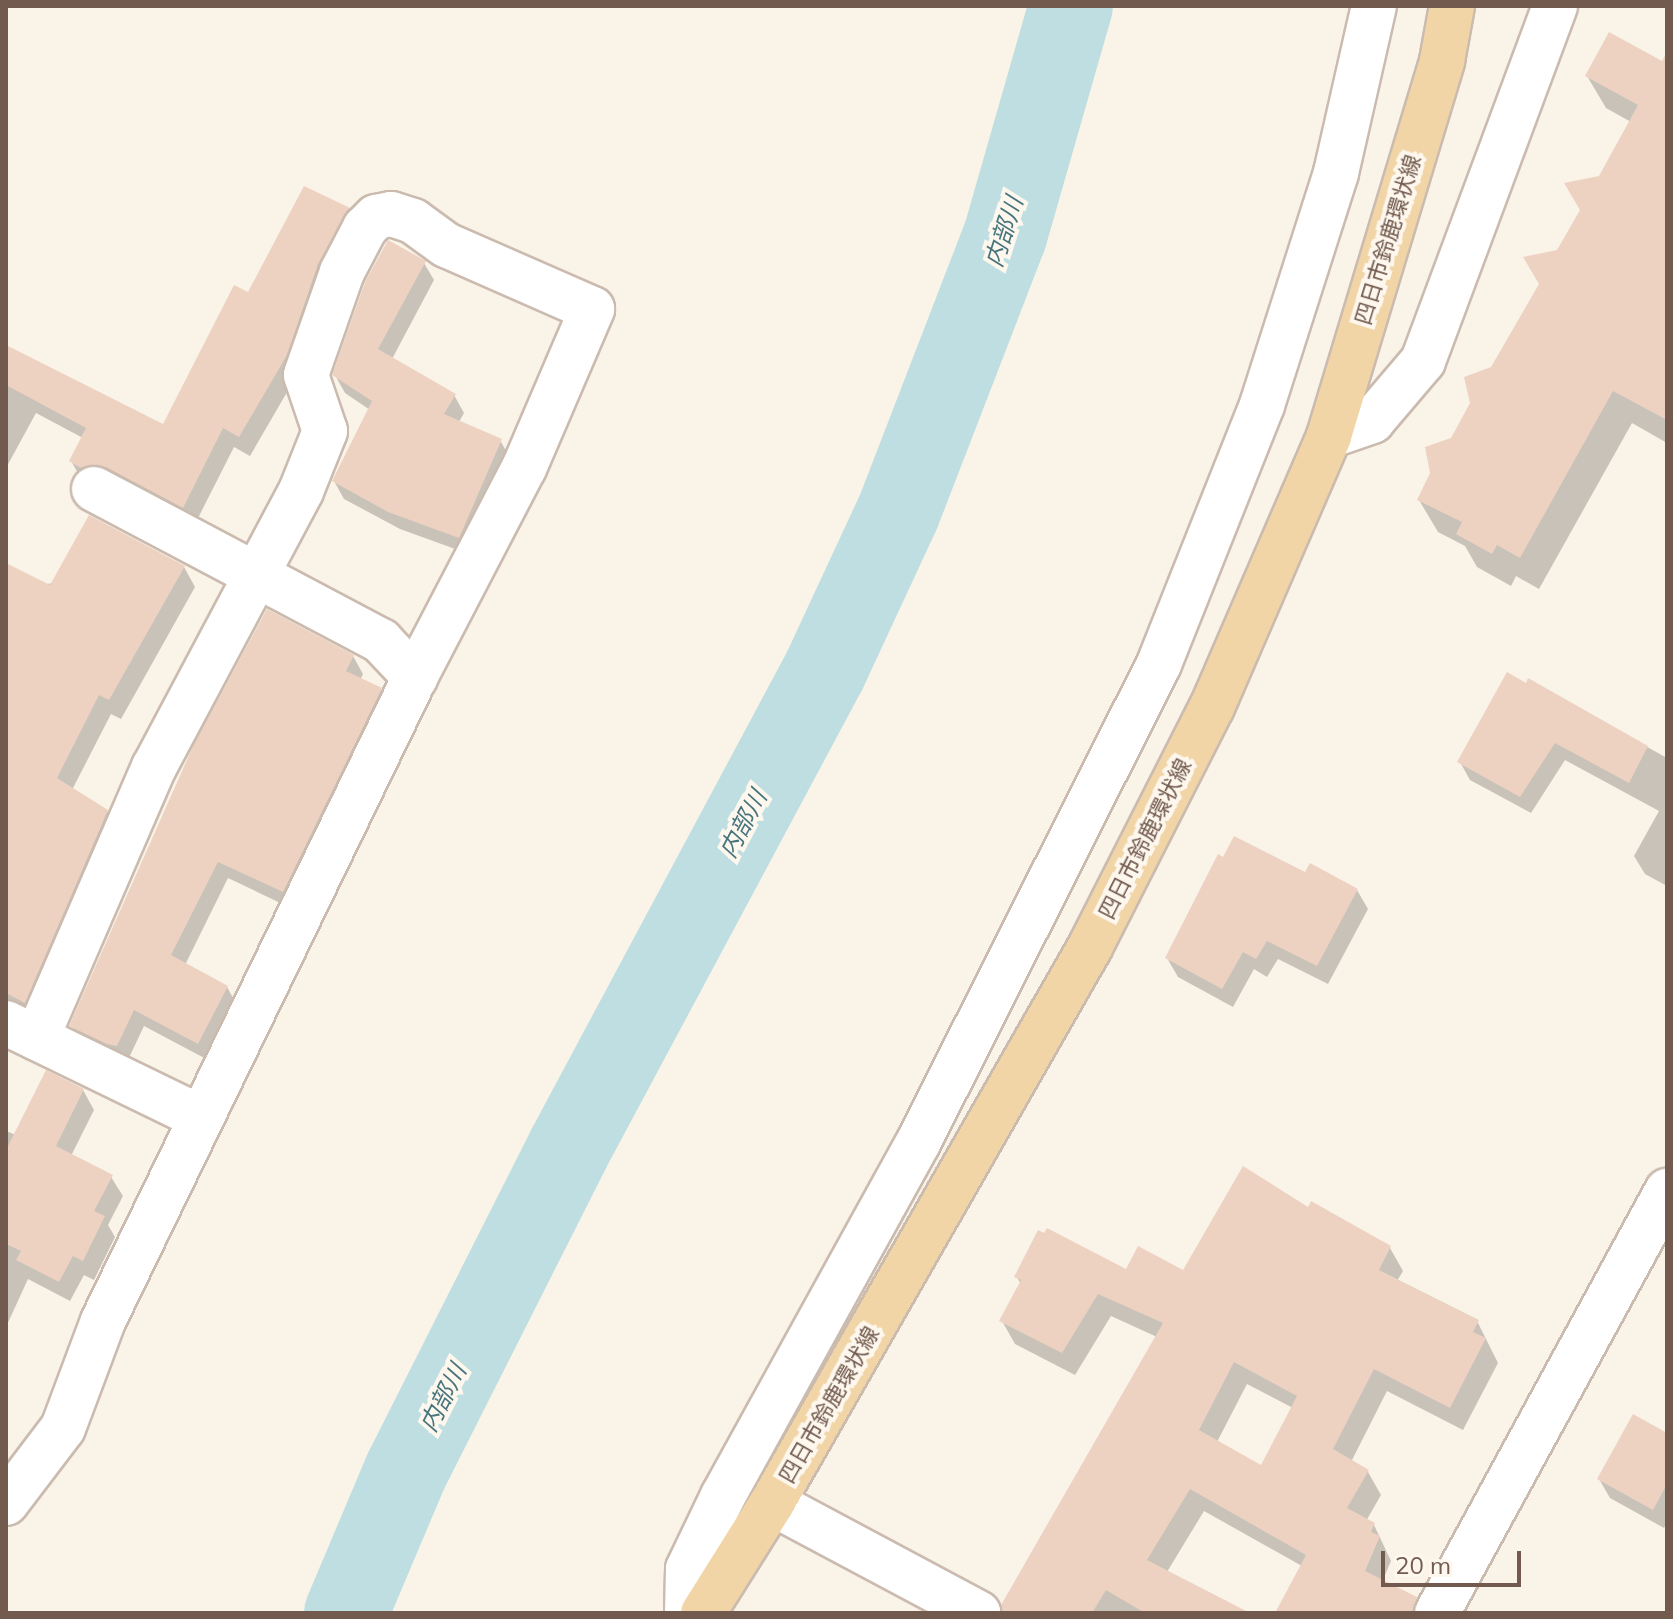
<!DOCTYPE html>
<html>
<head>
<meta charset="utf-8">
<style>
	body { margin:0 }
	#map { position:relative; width:1673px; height:1619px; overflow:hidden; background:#faf3e8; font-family:Mulish,"Noto Sans JP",sans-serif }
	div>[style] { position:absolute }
	.shadow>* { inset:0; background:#0003 }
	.river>* { height:84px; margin:-42px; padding:0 42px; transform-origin:42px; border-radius:42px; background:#bedee2 }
	.building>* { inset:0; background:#edd2c2 }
	.roads { filter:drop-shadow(2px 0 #cbbbaf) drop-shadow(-2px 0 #cbbbaf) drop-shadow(0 2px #cbbbaf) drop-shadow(0 -2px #cbbbaf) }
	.street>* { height:44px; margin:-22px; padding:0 22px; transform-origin:22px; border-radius:22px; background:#fff }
	.secondary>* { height:44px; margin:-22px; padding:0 22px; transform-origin:22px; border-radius:22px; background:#fff }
	.primary>* { height:44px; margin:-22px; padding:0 22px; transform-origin:22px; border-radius:22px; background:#f2d5a7 }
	span { translate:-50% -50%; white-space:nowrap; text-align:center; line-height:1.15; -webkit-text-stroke:8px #fdf7ee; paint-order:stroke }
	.street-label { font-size:22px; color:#725a4e }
	.water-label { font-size:24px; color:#47747c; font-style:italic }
	.frame { position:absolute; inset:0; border:8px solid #725a4e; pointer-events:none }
	.scale { position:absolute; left:1381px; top:1551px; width:140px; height:36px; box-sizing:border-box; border:4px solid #725a4e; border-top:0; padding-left:10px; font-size:24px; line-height:28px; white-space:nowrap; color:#725a4e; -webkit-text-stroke:6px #fdf7ee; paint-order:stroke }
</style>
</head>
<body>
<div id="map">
	<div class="shadow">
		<i style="clip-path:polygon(1667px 66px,1667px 443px,1632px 423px,1539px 589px,1516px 576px,1511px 586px,1477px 567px,1465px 546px,1438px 532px,1419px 500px,1631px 122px,1606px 108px,1587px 76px)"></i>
		<i style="clip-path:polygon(348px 209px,360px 229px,297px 375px,250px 456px,234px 447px,194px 526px,82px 480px,71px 461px,83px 438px,36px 413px,6px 468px,6px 346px,164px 427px,248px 295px)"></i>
		<i style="clip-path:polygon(424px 263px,434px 280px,392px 359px,454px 395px,464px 413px,459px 422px,500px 440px,510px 458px,469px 554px,400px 529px,344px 499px,334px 481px,370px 410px,345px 393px,335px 375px)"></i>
		<i style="clip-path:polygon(184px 567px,195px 587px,121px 719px,111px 714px,72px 790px,107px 811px,118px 831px,36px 1021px,6px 1005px,6px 589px)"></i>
		<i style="clip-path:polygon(353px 656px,363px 674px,360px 680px,381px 689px,391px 707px,293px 909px,228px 878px,185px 965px,227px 987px,237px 1005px,208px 1060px,144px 1026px,127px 1062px,82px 1043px,72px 1026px)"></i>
		<i style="clip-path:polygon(1529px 681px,1667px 758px,1667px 886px,1645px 874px,1634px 856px,1659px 811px,1565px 760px,1531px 813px,1470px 780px,1460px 762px)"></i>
		<i style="clip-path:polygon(1357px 890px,1368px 909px,1328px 984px,1278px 959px,1267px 977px,1254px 969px,1233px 1007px,1178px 977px,1167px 958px)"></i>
		<i style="clip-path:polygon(83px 1090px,94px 1110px,71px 1156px,111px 1177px,123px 1196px,108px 1225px,115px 1237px,94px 1280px,84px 1275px,70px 1301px,28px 1279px,6px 1327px,6px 1131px,16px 1135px)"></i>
		<i style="clip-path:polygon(evenodd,1308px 1210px,1390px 1248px,1403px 1271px,1397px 1281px,1477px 1321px,1498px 1363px,1463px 1430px,1387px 1391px,1351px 1462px,1368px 1472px,1381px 1495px,1366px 1521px,1374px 1525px,1391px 1561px,1382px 1582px,1410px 1596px,1419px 1613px,1277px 1613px,1302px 1566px,1204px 1511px,1167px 1572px,1248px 1613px,1010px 1613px,1157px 1337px,1111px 1316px,1075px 1375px,1015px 1344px,1002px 1321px,1021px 1284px,1016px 1276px,1184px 1273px,1308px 1210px,1247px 1384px,1293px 1408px,1262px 1468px,1217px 1442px,1247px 1384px)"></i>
		<i style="clip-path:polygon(1667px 1436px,1667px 1522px,1664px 1528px,1610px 1498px,1599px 1479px)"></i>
	</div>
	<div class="river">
		<i style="left:346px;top:1613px;width:154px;rotate:-67.1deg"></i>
		<i style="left:406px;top:1471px;width:360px;rotate:-63.2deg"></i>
		<i style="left:568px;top:1150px;width:544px;rotate:-61.83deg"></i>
		<i style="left:825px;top:670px;width:173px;rotate:-65.1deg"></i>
		<i style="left:898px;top:513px;width:297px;rotate:-68.9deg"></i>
		<i style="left:1005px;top:236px;width:239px;rotate:-74deg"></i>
	</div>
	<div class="building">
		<i style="clip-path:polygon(1609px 32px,1662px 61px,1667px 52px,1667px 420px,1613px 391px,1520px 558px,1497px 545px,1492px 554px,1456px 534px,1462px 522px,1417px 500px,1430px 473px,1425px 447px,1451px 438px,1470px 403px,1464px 377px,1491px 367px,1539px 284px,1523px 257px,1557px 250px,1580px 210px,1564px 183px,1599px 176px,1638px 105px,1585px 76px)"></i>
		<i style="clip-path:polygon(304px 186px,350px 208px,318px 264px,287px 355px,239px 437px,223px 428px,183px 508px,106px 467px,81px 468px,69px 461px,86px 428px,6px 385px,6px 345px,163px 424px,234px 285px,248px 292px)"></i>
		<i style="clip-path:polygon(388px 240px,426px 261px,378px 349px,456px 394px,444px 414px,502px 439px,459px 538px,388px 512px,332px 481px,372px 401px,332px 375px,365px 282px)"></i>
		<i style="clip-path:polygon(89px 515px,185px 566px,109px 700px,99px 695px,57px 778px,108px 810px,25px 1003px,6px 993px,6px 563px,50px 585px)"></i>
		<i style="clip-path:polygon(267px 609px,354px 655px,346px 671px,382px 688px,283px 892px,218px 862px,171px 955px,228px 986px,198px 1044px,134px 1010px,117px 1046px,107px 1044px,69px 1026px,194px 744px)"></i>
		<i style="clip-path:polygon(1507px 672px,1526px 683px,1528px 678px,1648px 746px,1629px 783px,1555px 743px,1520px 797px,1457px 762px)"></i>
		<i style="clip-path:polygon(1234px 836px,1305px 872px,1310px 863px,1358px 889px,1317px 966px,1267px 941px,1256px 959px,1243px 952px,1222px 989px,1165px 958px,1218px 854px,1223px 857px)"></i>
		<i style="clip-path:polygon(46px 1070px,84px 1089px,56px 1146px,113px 1175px,94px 1211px,105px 1216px,83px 1261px,73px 1256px,59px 1282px,16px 1260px,21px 1251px,6px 1244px,6px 1150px)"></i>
		<i style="clip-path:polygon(evenodd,1243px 1166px,1308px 1207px,1311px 1201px,1391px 1246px,1379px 1270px,1479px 1320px,1473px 1332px,1486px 1338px,1450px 1408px,1374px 1369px,1333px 1449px,1369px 1470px,1347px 1508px,1375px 1523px,1371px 1532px,1380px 1536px,1365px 1571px,1417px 1597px,1412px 1613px,1275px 1613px,1306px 1555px,1190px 1489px,1147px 1560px,1250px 1613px,1145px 1613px,1106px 1590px,1092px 1613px,1003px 1613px,1001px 1605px,1163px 1323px,1098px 1294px,1062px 1353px,999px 1321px,1021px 1280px,1014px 1277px,1038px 1230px,1044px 1233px,1047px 1228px,1126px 1269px,1138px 1246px,1183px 1270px,1243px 1166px,1234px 1362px,1297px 1396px,1261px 1465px,1199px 1430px,1234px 1362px)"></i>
		<i style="clip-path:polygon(1633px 1414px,1667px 1433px,1667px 1484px,1653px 1510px,1597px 1479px)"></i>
	</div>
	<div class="roads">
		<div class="street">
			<i style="left:94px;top:489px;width:325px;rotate:27.9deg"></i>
			<i style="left:381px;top:641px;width:50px;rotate:46.6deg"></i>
			<i style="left:6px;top:1023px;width:216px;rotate:25.9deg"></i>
			<i style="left:6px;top:1503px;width:94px;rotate:-52.8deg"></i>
			<i style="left:63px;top:1428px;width:114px;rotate:-69.5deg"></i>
			<i style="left:103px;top:1321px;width:716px;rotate:-64.15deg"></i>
			<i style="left:415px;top:677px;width:236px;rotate:-62.5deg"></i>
			<i style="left:524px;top:468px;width:173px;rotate:-66.8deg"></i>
			<i style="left:592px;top:309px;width:159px;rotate:-156.3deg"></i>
			<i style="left:446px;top:245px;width:41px;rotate:-144deg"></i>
			<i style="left:413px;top:221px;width:23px;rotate:-162deg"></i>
			<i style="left:391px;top:214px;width:15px;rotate:169deg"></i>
			<i style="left:376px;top:217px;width:16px;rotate:135deg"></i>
			<i style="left:365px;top:228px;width:50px;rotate:117.6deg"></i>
			<i style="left:342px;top:272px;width:109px;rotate:109.3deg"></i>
			<i style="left:306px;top:375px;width:59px;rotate:71.3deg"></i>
			<i style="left:325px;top:431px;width:65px;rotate:111.8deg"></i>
			<i style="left:301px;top:491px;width:313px;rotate:118deg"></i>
			<i style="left:154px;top:767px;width:295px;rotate:113.4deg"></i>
			<i style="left:772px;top:1503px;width:234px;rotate:28.1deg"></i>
			<i style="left:687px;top:1613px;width:44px;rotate:-88.7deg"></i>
			<i style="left:688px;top:1569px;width:81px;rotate:-64.4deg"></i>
			<i style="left:723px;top:1496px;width:403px;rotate:-61.1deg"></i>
			<i style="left:918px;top:1143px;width:536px;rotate:-63.29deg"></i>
			<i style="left:1159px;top:664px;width:279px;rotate:-68.3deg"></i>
			<i style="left:1262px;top:405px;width:244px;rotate:-72.3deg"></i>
			<i style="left:1336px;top:173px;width:171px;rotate:-77.2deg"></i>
			<i style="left:1437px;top:1613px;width:481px;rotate:-61.4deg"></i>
		</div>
		<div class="secondary">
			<i style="left:1329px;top:436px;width:46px;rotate:-19.2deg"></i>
			<i style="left:1372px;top:421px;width:79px;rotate:-49.6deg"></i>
			<i style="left:1423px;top:361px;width:379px;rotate:-69.6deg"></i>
		</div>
		<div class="primary">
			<i style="left:703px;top:1613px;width:130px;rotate:-57.9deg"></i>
			<i style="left:772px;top:1503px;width:641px;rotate:-60.23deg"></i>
			<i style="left:1090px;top:947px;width:269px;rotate:-63.1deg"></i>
			<i style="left:1212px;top:707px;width:295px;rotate:-66.6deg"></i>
			<i style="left:1329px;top:436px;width:392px;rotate:-73.2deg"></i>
			<i style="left:1442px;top:61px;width:56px;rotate:-79.7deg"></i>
		</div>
	</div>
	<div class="street-label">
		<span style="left:1388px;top:240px;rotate:-73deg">四日市鈴鹿環状線</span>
		<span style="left:1145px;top:839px;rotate:-63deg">四日市鈴鹿環状線</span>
		<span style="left:829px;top:1405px;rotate:-60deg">四日市鈴鹿環状線</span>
	</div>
	<div class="water-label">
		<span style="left:1004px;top:232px;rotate:-72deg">内部川</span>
		<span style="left:743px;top:824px;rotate:-62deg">内部川</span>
		<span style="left:443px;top:1398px;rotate:-63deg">内部川</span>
	</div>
	<div class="frame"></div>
	<div class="scale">20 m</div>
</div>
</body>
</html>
